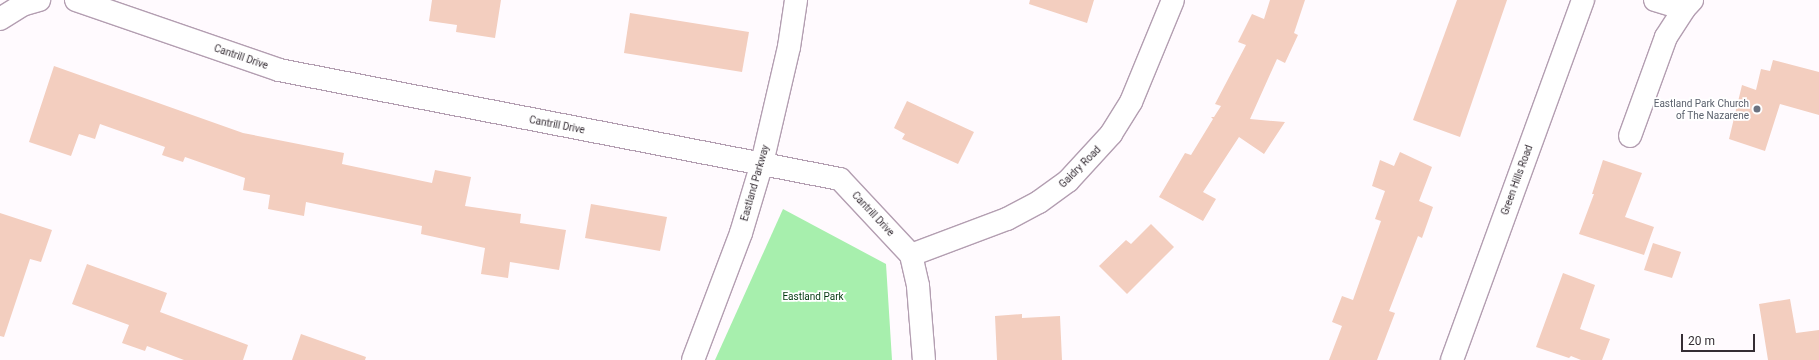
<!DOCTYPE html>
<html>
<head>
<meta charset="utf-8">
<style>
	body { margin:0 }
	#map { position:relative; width:1819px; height:360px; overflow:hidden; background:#fffafe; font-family:Roboto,sans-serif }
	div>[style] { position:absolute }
	.green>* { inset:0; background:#a7efad }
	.building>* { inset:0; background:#f3cebf }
	.roads { filter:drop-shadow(1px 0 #b39eb1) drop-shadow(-1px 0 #b39eb1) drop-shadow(0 1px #b39eb1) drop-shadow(0 -1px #b39eb1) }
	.minor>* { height:22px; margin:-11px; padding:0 11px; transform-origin:11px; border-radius:11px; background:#fff }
	.dots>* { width:11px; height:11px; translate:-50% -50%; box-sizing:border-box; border:2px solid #fff; border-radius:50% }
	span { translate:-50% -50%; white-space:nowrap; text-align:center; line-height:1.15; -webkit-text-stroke:3.5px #fff; paint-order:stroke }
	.street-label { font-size:10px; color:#352d34 }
	.worship-label { font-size:10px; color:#5b616d }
	.right { translate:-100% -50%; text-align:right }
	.park-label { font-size:10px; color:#02380f }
	.scale { position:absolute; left:1681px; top:334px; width:74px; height:18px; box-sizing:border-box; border:2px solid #352d34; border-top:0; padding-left:5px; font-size:12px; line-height:14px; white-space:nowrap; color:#352d34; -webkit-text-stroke:3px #fff; paint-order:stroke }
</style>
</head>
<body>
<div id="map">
	<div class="green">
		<i style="clip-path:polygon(783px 209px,886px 264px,892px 360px,715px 360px)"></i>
	</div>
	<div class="building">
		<i style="clip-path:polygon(432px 0,501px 0,495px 38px,456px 32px,457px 25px,429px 21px)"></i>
		<i style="clip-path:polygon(1030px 0,1094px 0,1087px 23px,1029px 4px)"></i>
		<i style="clip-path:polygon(1270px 0,1305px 0,1294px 33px,1298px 35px,1285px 63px,1277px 59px,1250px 119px,1285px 122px,1264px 154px,1239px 137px,1203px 192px,1216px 199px,1203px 221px,1159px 197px,1185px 153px,1191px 155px,1213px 119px,1211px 117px,1214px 117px,1221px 106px,1215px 104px,1246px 45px,1238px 42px,1252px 14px,1264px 19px)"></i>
		<i style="clip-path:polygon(1457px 0,1507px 0,1460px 137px,1413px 120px)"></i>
		<i style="clip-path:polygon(630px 13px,749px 32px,742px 72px,624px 53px)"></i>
		<i style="clip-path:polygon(1773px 60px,1819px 72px,1819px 115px,1780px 104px,1765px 151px,1729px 139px,1742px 85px,1756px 90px,1761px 69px,1770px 71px)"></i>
		<i style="clip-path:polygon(54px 66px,243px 133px,344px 153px,342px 164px,432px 183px,435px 170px,471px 177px,465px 206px,521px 214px,520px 223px,566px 230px,559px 270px,510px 262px,508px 278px,481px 274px,485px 248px,421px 234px,422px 226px,306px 202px,304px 216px,268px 209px,270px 195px,243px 190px,245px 178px,185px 157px,183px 162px,162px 155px,165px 147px,100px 124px,95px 139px,79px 134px,71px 156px,29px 142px)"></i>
		<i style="clip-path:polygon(907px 101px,974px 132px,958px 164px,902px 139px,905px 134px,894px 128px)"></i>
		<i style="clip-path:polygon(1400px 152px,1432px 167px,1419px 201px,1433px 207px,1422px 238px,1418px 236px,1389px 311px,1395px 313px,1377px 360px,1329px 360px,1342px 326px,1332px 322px,1342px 296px,1353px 300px,1381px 221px,1375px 219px,1385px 191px,1372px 186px,1380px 160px,1394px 166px)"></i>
		<i style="clip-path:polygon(1603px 160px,1642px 173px,1625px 217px,1654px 227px,1644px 255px,1579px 234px,1594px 194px,1592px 194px)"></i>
		<i style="clip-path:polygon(591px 204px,667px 217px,660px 251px,585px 238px)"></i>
		<i style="clip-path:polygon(0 213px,52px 230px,41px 262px,30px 259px,4px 337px,0 336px)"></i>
		<i style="clip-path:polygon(1151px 224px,1174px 247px,1127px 294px,1099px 266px,1126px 240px,1131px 244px)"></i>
		<i style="clip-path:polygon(1653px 243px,1681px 252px,1672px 278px,1644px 270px)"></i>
		<i style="clip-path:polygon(87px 264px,167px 293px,160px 312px,248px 345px,243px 360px,184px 360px,147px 346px,145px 351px,122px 343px,129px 325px,72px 304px)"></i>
		<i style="clip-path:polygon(1563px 273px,1595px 285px,1580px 329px,1610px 339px,1602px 360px,1581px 360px,1571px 356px,1569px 358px,1536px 347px)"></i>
		<i style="clip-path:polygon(1790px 299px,1796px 333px,1819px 330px,1819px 360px,1768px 360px,1759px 304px)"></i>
		<i style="clip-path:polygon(1022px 314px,1022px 318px,1060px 316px,1062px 360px,997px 360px,995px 316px)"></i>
		<i style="clip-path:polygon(301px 334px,366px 357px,365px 360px,292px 360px)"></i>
	</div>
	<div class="roads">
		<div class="minor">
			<i style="left:76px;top:0;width:215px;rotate:19deg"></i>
			<i style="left:279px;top:70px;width:571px;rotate:11deg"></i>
			<i style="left:840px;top:179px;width:104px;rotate:46.9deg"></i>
			<i style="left:911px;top:255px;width:32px;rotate:77deg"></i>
			<i style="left:918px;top:286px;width:74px;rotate:85.4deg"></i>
			<i style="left:1655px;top:0;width:30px;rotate:17deg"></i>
			<i style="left:1684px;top:9px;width:12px;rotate:-48deg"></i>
			<i style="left:0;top:19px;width:26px;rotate:-32deg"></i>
			<i style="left:22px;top:5px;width:18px;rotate:-16deg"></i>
			<i style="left:1630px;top:136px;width:105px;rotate:-70deg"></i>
			<i style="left:1666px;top:37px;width:33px;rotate:-57deg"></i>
			<i style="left:911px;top:255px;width:103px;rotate:-20.6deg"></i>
			<i style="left:1007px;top:219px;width:36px;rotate:-28deg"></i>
			<i style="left:1039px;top:202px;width:36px;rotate:-36deg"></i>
			<i style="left:1068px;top:181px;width:64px;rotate:-47.5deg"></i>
			<i style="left:1111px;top:134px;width:38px;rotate:-58deg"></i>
			<i style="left:1131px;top:102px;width:110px;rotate:-67.6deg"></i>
			<i style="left:693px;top:360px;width:136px;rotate:-69.3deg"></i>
			<i style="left:741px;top:233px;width:73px;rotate:-73.3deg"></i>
			<i style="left:762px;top:163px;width:119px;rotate:-76.9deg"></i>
			<i style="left:789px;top:47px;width:48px;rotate:-81.5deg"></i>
			<i style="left:1452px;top:360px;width:383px;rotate:-70deg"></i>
		</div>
	</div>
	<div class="dots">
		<i style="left:1757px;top:109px;background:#6b7280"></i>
	</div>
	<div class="street-label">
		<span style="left:241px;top:57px;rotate:19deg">Cantrill Drive</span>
		<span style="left:557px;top:125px;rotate:11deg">Cantrill Drive</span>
		<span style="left:1080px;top:167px;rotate:-45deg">Gaidry Road</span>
		<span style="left:1517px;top:180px;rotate:-70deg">Green Hills Road</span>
		<span style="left:755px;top:183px;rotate:-74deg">Eastland Parkway</span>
		<span style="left:873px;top:214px;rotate:47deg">Cantrill Drive</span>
	</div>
	<div class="worship-label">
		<span class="right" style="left:1749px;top:109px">Eastland Park Church<br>of The Nazarene</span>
	</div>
	<div class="park-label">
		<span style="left:813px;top:297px">Eastland Park</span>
	</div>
	<div class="scale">20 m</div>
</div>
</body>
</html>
